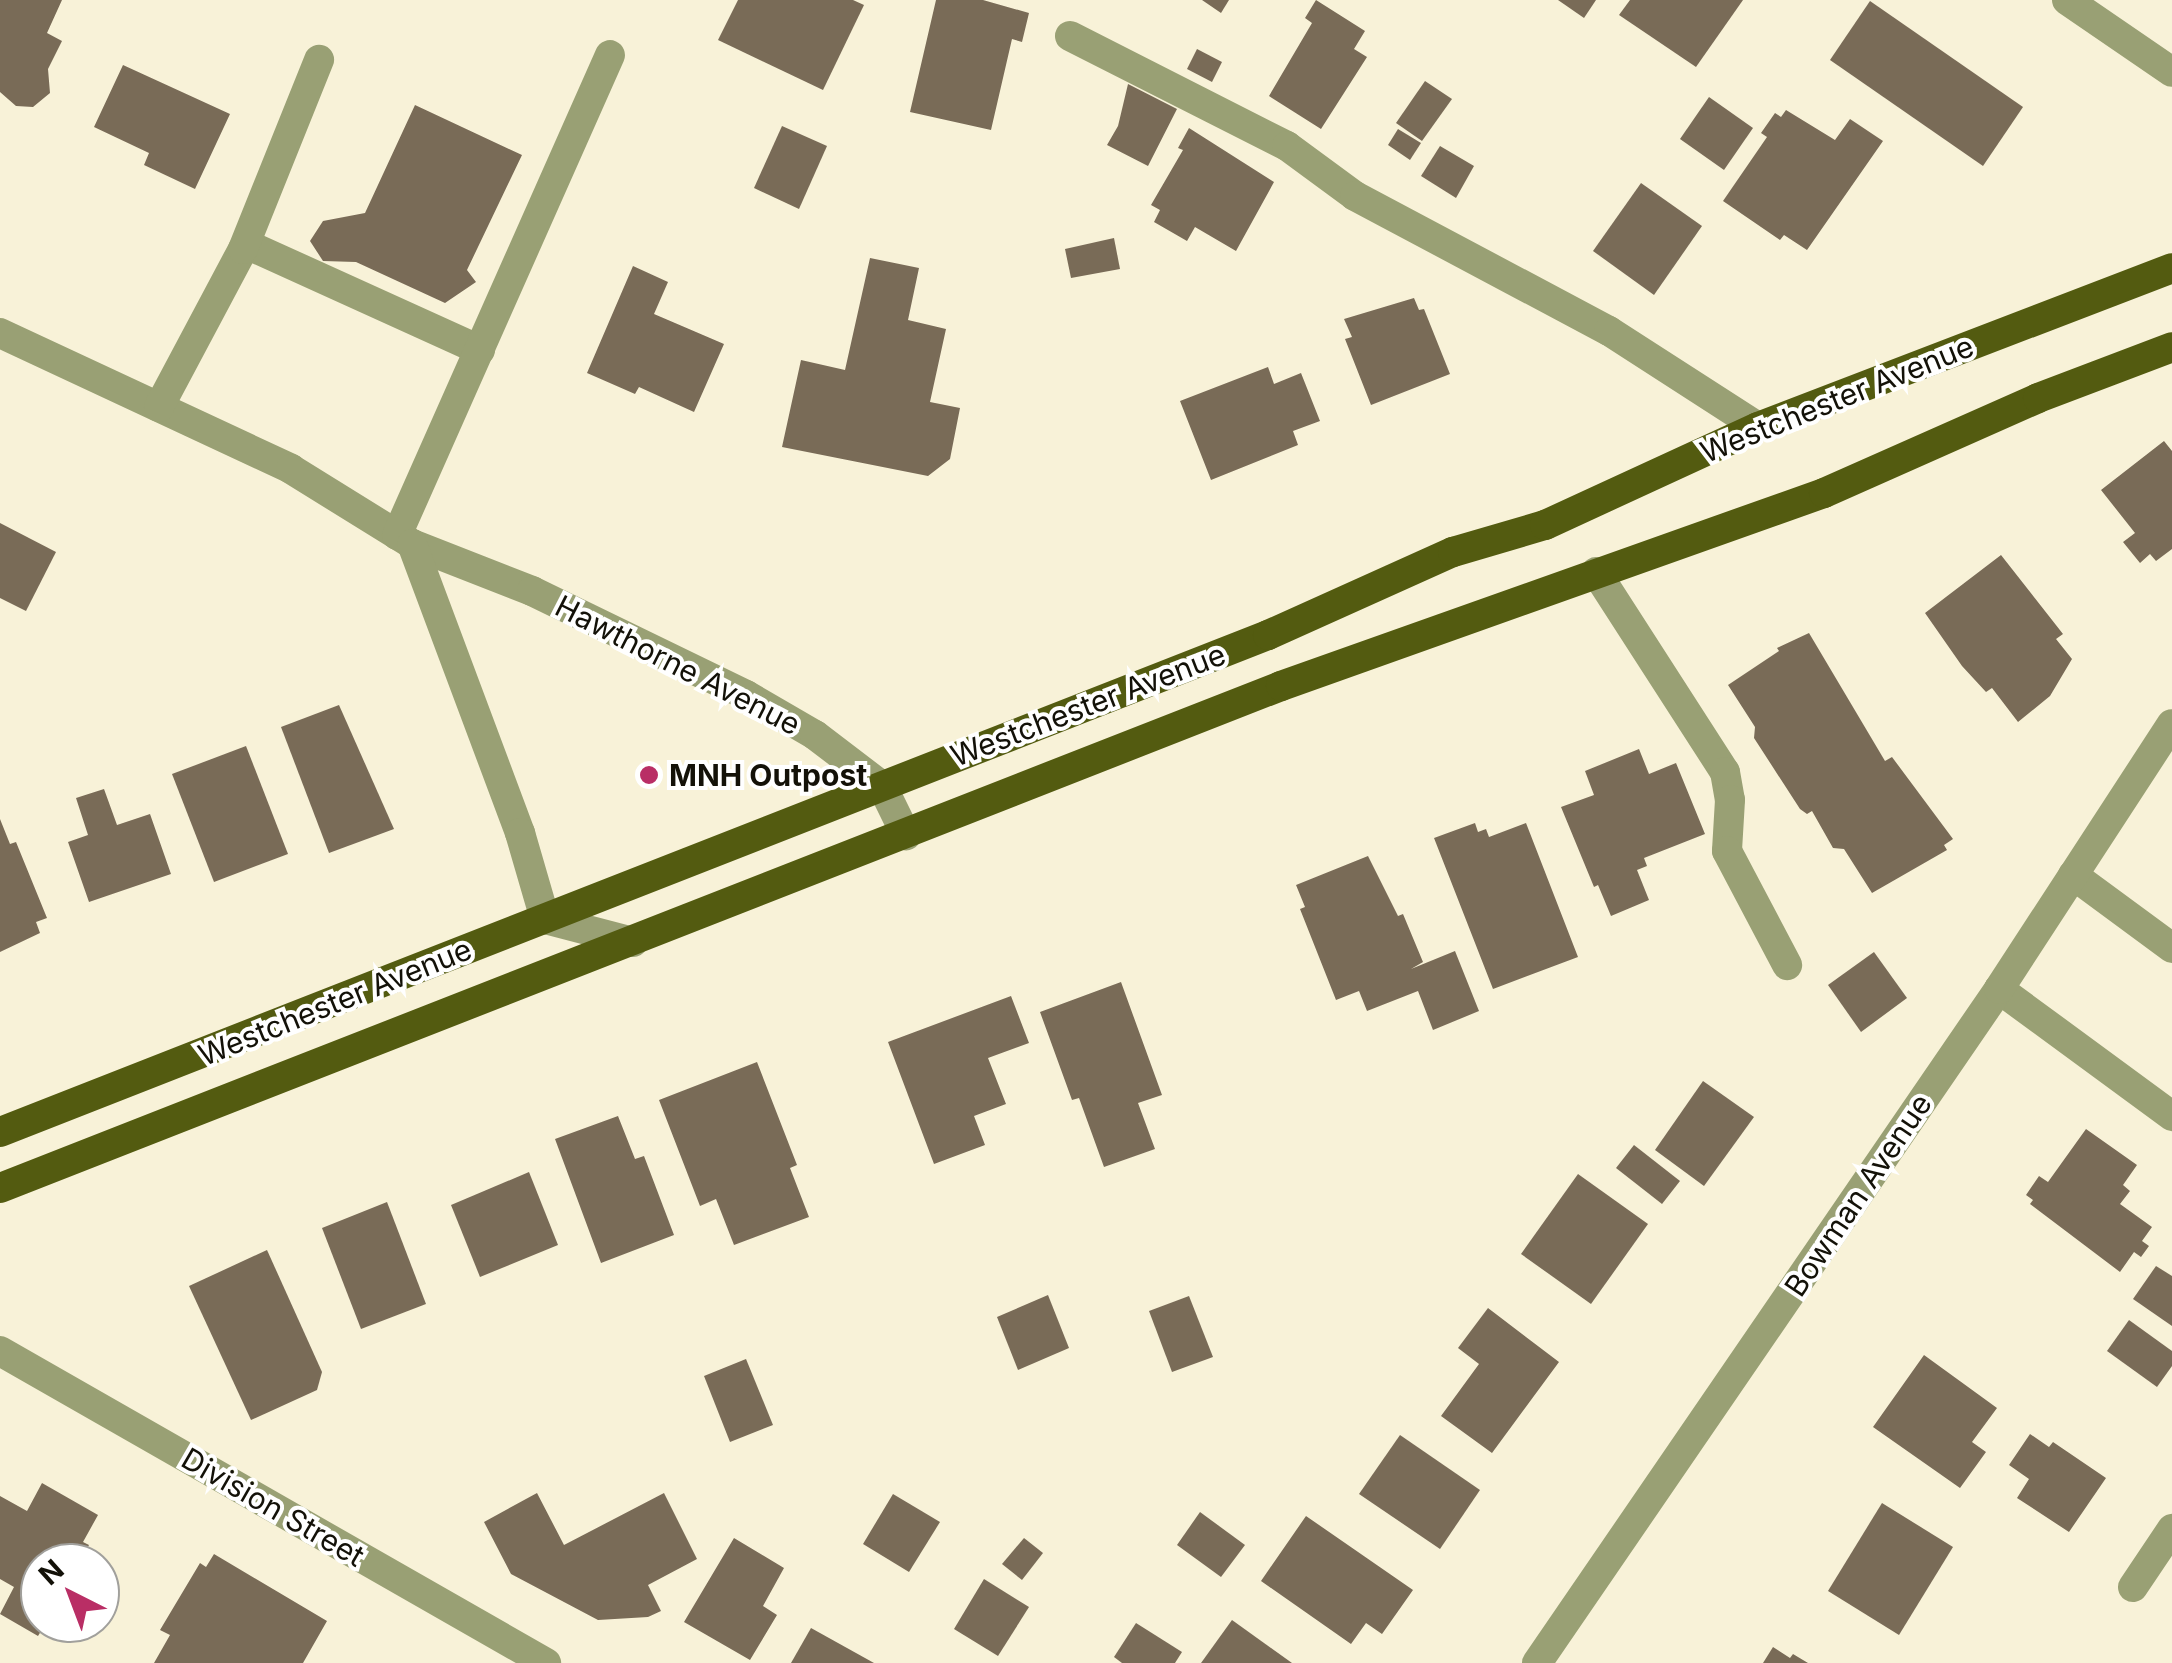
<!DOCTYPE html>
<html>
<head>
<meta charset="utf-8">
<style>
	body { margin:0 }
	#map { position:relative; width:2172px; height:1663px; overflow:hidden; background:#f8f2d8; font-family:Inter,sans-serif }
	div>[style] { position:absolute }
	.building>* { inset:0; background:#796b57 }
	.minor>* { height:30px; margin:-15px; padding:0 15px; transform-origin:15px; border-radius:15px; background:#99a074 }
	.major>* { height:30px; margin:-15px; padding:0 15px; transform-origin:15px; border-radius:15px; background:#535b10 }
	.dots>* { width:28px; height:28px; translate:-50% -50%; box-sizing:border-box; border:5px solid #fff; border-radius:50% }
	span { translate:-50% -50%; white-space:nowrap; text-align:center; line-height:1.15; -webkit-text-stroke:8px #fff; paint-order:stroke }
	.street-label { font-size:30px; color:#131108 }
	.poi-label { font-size:30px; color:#131108; font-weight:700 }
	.left { translate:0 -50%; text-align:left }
	.north { position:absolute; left:20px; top:1543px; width:100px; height:100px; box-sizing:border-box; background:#fff; border:2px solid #a1a09c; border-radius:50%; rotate:318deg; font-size:28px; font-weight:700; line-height:40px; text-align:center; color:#131108 }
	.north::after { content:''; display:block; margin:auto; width:35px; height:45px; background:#b92e65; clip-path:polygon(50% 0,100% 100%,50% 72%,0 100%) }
</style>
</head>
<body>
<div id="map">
	<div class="building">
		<i style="clip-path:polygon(0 0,62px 0,47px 33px,62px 41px,48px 69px,50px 93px,33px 107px,16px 106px,0 92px)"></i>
		<i style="clip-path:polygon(738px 0,853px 0,864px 5px,823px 90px,718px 40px)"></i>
		<i style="clip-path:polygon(936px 0,983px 0,1029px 13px,1022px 42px,1012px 39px,991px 130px,910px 112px)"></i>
		<i style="clip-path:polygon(1202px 0,1229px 0,1221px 13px)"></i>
		<i style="clip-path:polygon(1316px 0,1365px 31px,1354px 49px,1367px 57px,1321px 129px,1269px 96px,1312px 23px,1305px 18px)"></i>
		<i style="clip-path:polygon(1558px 0,1596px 0,1584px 18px)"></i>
		<i style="clip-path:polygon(1630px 0,1743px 0,1696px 67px,1619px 15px)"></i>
		<i style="clip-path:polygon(1870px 1px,2023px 107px,1983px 166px,1830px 60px)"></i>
		<i style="clip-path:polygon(1197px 49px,1222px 62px,1212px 82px,1187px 69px)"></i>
		<i style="clip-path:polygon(123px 65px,230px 114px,195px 189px,144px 165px,149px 153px,94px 127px)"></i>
		<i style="clip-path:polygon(1425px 81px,1452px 99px,1422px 141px,1396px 123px)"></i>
		<i style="clip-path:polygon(1128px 84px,1177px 109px,1148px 166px,1107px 145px,1118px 126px)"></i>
		<i style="clip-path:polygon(1709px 97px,1753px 128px,1724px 170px,1680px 139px)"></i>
		<i style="clip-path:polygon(415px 105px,522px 155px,467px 270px,476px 282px,445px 303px,356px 262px,323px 261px,310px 241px,323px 221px,365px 213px)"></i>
		<i style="clip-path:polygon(1786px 110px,1835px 140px,1850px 119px,1883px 141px,1807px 250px,1784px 235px,1780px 240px,1723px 201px,1767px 137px,1761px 133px,1775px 113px,1781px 117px)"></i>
		<i style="clip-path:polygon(782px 126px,827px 146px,799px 209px,754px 188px)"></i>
		<i style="clip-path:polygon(1189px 128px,1274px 182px,1236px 251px,1195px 227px,1187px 241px,1154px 222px,1160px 210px,1151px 205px,1183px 150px,1178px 148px)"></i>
		<i style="clip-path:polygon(1398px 129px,1421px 143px,1410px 160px,1388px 145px)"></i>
		<i style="clip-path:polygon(1440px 146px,1474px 166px,1456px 198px,1421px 176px)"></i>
		<i style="clip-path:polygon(1641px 183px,1702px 226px,1654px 295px,1593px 251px)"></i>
		<i style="clip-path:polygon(1114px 238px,1120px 269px,1071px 278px,1065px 249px)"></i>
		<i style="clip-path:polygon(870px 258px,919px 268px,908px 320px,946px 329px,930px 402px,960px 408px,950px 459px,928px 476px,782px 447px,801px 360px,845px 370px)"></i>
		<i style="clip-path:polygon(633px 266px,668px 282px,654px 314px,724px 344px,694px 412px,639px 387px,635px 394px,587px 373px)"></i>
		<i style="clip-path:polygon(1414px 298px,1419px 310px,1424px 309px,1450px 374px,1371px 405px,1345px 339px,1352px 337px,1344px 319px)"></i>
		<i style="clip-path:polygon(1268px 367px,1274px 384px,1301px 373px,1320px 421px,1293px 431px,1298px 445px,1211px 480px,1180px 401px)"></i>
		<i style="clip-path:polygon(2164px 441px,2172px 451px,2172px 549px,2156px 561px,2150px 554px,2140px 563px,2123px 542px,2135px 533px,2101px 490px)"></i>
		<i style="clip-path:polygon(0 523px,56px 552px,26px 611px,0 598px)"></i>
		<i style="clip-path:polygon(2001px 555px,2063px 634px,2056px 639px,2072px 659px,2050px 696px,2018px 722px,1992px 688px,1986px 692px,1962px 666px,1925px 613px)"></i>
		<i style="clip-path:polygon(1809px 633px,1885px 761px,1892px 757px,1953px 839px,1944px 845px,1947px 850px,1872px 893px,1844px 849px,1833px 848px,1812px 811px,1807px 814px,1800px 809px,1754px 738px,1755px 727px,1728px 685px,1779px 651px,1777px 648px)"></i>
		<i style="clip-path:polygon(339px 705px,394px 829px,329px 853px,281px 727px)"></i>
		<i style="clip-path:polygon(246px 746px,288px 854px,214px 882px,172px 774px)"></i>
		<i style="clip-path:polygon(1639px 749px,1649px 774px,1676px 763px,1705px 834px,1644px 858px,1647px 866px,1637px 870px,1649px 900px,1611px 916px,1598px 885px,1594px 887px,1561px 807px,1594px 795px,1585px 771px)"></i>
		<i style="clip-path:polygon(104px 789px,117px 825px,150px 814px,171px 874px,89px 902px,68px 842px,88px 835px,76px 798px)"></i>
		<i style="clip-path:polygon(0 819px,10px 844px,16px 842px,47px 918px,36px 922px,40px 933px,0 952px)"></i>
		<i style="clip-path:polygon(1475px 823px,1478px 832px,1486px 829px,1489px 837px,1526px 823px,1578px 957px,1493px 989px,1434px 838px)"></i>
		<i style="clip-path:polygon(1368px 856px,1398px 916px,1403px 914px,1423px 962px,1411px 969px,1455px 951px,1479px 1011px,1433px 1030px,1418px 991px,1367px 1011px,1359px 991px,1336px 1000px,1300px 909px,1305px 907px,1296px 885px)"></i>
		<i style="clip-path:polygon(1874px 952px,1907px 998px,1861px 1032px,1828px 985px)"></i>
		<i style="clip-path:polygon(1121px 982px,1162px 1095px,1138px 1103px,1155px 1149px,1104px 1167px,1079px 1098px,1072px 1100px,1040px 1012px)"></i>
		<i style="clip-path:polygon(1011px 996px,1029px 1043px,988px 1058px,1006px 1104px,974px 1116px,985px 1145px,934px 1164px,888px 1042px)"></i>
		<i style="clip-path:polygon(757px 1062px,797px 1165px,790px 1168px,809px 1217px,734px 1245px,716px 1199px,700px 1206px,659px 1100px)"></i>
		<i style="clip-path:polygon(1703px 1081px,1754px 1117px,1704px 1186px,1655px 1150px)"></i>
		<i style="clip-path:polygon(618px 1116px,635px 1159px,644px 1156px,674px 1235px,601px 1263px,555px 1139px)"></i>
		<i style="clip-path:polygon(2086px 1129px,2137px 1165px,2123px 1185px,2130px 1191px,2120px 1204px,2152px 1227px,2142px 1241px,2149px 1246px,2141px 1257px,2134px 1252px,2120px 1272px,2030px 1204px,2033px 1200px,2026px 1195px,2039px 1176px,2048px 1182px)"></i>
		<i style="clip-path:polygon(1634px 1145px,1680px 1181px,1662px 1204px,1616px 1168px)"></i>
		<i style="clip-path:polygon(529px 1172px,558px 1245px,480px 1277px,451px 1205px)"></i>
		<i style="clip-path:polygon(1578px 1174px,1648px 1224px,1591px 1304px,1521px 1254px)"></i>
		<i style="clip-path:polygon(387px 1202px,426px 1304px,361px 1329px,322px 1228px)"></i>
		<i style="clip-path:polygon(267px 1250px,322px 1372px,317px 1390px,251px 1420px,189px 1286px)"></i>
		<i style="clip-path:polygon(2156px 1266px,2172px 1276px,2172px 1326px,2133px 1299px)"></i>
		<i style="clip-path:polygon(1048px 1295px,1069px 1348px,1018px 1370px,997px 1317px)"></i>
		<i style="clip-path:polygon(1189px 1296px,1213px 1357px,1172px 1372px,1149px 1311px)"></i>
		<i style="clip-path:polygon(1488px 1308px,1559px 1362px,1492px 1453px,1441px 1416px,1479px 1364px,1458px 1348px)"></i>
		<i style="clip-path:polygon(2129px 1320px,2172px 1351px,2172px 1366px,2157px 1387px,2107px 1351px)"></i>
		<i style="clip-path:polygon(1924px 1355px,1997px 1408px,1972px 1442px,1986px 1452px,1960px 1488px,1873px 1427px)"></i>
		<i style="clip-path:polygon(746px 1359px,773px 1425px,730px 1442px,704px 1376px)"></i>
		<i style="clip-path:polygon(2030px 1434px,2049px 1447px,2053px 1442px,2106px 1478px,2069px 1532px,2017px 1498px,2029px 1479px,2009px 1465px)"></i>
		<i style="clip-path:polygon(1400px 1435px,1480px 1490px,1440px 1549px,1359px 1494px)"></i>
		<i style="clip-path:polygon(42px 1483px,98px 1515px,83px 1542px,89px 1545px,79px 1563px,40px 1563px,40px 1623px,46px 1623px,38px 1636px,0 1614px,14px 1587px,0 1579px,0 1496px,27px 1511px)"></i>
		<i style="clip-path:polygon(537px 1493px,564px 1545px,664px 1493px,697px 1559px,648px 1585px,661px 1611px,648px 1617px,598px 1620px,511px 1574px,484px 1522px)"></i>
		<i style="clip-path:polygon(893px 1494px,940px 1522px,909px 1572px,863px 1544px)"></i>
		<i style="clip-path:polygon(1882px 1503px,1953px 1547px,1899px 1635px,1828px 1591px)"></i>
		<i style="clip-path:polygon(1200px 1512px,1245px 1545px,1221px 1577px,1177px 1545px)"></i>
		<i style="clip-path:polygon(1306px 1516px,1413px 1590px,1382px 1634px,1366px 1623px,1351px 1644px,1261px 1581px)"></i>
		<i style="clip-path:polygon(734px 1538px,784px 1568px,763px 1606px,777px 1615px,750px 1660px,684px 1622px)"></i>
		<i style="clip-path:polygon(1024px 1538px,1043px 1553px,1022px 1580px,1002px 1564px)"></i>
		<i style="clip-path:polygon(214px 1554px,327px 1621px,303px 1663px,154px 1663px,170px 1635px,160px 1630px,200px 1563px,206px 1567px)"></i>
		<i style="clip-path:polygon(984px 1579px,1029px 1607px,998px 1656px,954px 1629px)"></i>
		<i style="clip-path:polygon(1232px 1620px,1292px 1663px,1201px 1663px)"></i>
		<i style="clip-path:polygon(1136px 1623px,1182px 1652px,1175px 1663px,1122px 1663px,1114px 1657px)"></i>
		<i style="clip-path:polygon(811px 1628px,874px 1663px,791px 1663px)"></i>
		<i style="clip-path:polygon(1773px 1647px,1790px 1658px,1793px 1654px,1808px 1663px,1763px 1663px)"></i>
	</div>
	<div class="minor">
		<i style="left:2067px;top:0;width:127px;rotate:34.4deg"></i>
		<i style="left:1070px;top:36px;width:243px;rotate:26.9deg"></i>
		<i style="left:1287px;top:146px;width:84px;rotate:36.3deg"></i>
		<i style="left:1355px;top:196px;width:288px;rotate:28deg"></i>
		<i style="left:1609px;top:331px;width:177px;rotate:32.8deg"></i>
		<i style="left:246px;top:244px;width:257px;rotate:24.4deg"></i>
		<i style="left:0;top:333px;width:321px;rotate:25deg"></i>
		<i style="left:291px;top:469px;width:142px;rotate:31.8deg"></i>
		<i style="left:412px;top:544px;width:129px;rotate:21.4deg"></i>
		<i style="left:532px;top:591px;width:238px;rotate:25.9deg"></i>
		<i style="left:746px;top:695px;width:80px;rotate:30.1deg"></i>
		<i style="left:815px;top:735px;width:84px;rotate:37.3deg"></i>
		<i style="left:882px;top:786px;width:55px;rotate:63.9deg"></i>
		<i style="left:159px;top:407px;width:179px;rotate:-62deg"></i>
		<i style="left:243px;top:249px;width:204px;rotate:-68.1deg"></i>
		<i style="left:397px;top:535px;width:525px;rotate:-66.07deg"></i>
		<i style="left:412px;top:544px;width:309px;rotate:69.5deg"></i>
		<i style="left:520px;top:833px;width:90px;rotate:73.8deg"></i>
		<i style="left:545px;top:919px;width:91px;rotate:14.6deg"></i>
		<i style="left:1596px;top:572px;width:238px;rotate:57.2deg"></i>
		<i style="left:1725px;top:772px;width:28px;rotate:80deg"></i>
		<i style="left:1730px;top:800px;width:51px;rotate:93.4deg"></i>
		<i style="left:1727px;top:851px;width:129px;rotate:62.2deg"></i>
		<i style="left:2073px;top:875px;width:123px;rotate:36.4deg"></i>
		<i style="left:1999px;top:989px;width:215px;rotate:36.3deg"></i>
		<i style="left:0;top:1351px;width:629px;rotate:29.74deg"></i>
		<i style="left:2133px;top:1587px;width:70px;rotate:-56.1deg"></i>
		<i style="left:1537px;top:1663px;width:817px;rotate:-55.57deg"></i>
		<i style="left:1999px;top:989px;width:316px;rotate:-56.9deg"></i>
	</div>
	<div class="major">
		<i style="left:0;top:1132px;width:1362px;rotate:-21.4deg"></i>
		<i style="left:1268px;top:635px;width:203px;rotate:-24.2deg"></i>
		<i style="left:1453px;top:552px;width:96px;rotate:-16.4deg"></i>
		<i style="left:1545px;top:525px;width:234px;rotate:-24.7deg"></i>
		<i style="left:1758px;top:427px;width:443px;rotate:-21deg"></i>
		<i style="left:0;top:1188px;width:1376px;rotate:-21.4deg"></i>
		<i style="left:1281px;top:686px;width:576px;rotate:-19.57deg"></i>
		<i style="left:1824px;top:493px;width:234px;rotate:-23.9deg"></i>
		<i style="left:2038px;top:398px;width:143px;rotate:-20.8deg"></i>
	</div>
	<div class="dots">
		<i style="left:649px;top:775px;background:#b92e65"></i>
	</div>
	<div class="street-label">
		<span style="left:1837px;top:399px;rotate:-22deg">Westchester Avenue</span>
		<span style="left:678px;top:665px;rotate:27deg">Hawthorne Avenue</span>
		<span style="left:1088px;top:705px;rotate:-21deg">Westchester Avenue</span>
		<span style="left:335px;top:1002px;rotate:-22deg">Westchester Avenue</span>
		<span style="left:1858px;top:1195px;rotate:-56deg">Bowman Avenue</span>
		<span style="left:273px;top:1507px;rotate:30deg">Division Street</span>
	</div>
	<div class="poi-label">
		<span class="left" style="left:669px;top:775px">MNH Outpost</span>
	</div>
	<div class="north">N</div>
</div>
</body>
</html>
